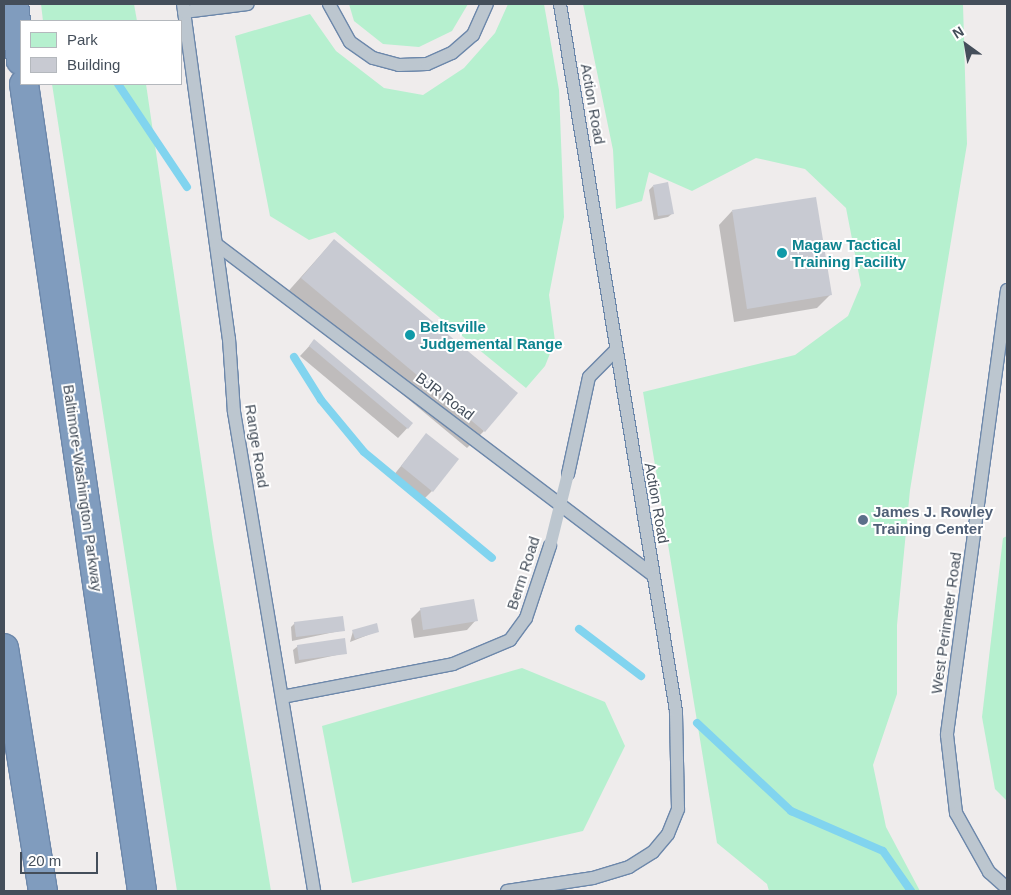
<!DOCTYPE html>
<html>
<head>
<meta charset="utf-8">
<style>
	body { margin:0 }
	#map { position:relative; width:1011px; height:895px; overflow:hidden; background:#efecec; font-family:Arial,sans-serif }
	div>[style] { position:absolute }
	.green>* { inset:0; background:#b6f0cf }
	.shadow>* { inset:0; background:#0003 }
	.stream>* { height:8px; margin:-4px; padding:0 4px; transform-origin:4px; border-radius:4px; background:#81d4ef }
	.building>* { inset:0; background:#c8cad2 }
	.roads { filter:drop-shadow(1px 0 #6c87aa) drop-shadow(-1px 0 #6c87aa) drop-shadow(0 1px #6c87aa) drop-shadow(0 -1px #6c87aa) }
	.service>* { height:12px; margin:-6px; padding:0 6px; transform-origin:6px; border-radius:6px; background:#bcc6cf }
	.motorway>* { height:28px; margin:-14px; padding:0 14px; transform-origin:14px; border-radius:14px; background:#809cbe }
	.service-bridge>* { height:12px; margin:-6px; padding:0 6px; transform-origin:6px; border-radius:6px; background:#bcc6cf }
	.dots>* { width:14px; height:14px; translate:-50% -50%; box-sizing:border-box; border:2px solid #fff; border-radius:50% }
	span { translate:-50% -50%; white-space:nowrap; text-align:center; line-height:1.15; -webkit-text-stroke:4px #fff; paint-order:stroke }
	.street-label { font-size:15px; color:#444e5a }
	.culture-label { font-size:15px; color:#0d838f; font-weight:700 }
	.left { translate:0 -50%; text-align:left }
	.service-label { font-size:15px; color:#4e5e75; font-weight:700 }
	.frame { position:absolute; inset:0; border:5px solid #444e5a; pointer-events:none }
	.legend { position:absolute; left:20px; top:20px; width:162px; height:65px; box-sizing:border-box; background:#fff; border:1px solid #b4b8bd; margin:0; padding:6px 9px; list-style:none; font-size:15px; color:#444e5a }
	.legend li { display:flex; align-items:center; gap:10px; height:25px }
	.legend b { width:25px; border:1px solid #b4b8bd }
	.north { position:absolute; left:941px; top:20px; width:50px; height:50px; -webkit-text-stroke:4px #fff; paint-order:stroke; rotate:328deg; font-size:14px; font-weight:700; line-height:20px; text-align:center; color:#444e5a }
	.north::after { content:''; display:block; margin:auto; width:18px; height:22px; background:#444e5a; clip-path:polygon(50% 0,100% 100%,50% 72%,0 100%) }
	.scale { position:absolute; left:20px; top:852px; width:78px; height:22px; box-sizing:border-box; border:2px solid #444e5a; border-top:0; padding-left:6px; font-size:15px; line-height:18px; white-space:nowrap; color:#444e5a; -webkit-text-stroke:4px #fff; paint-order:stroke }
</style>
</head>
<body>
<div id="map">
	<div class="green">
		<i style="clip-path:polygon(41px 4px,134px 4px,137px 21px,43px 21px)"></i>
		<i style="clip-path:polygon(349px 4px,468px 4px,452px 31px,419px 47px,383px 44px,354px 21px)"></i>
		<i style="clip-path:polygon(508px 4px,544px 4px,559px 90px,564px 217px,549px 295px,555px 341px,545px 366px,526px 388px,335px 232px,309px 240px,270px 216px,235px 36px,310px 14px,336px 51px,384px 88px,423px 95px,464px 68px,495px 33px)"></i>
		<i style="clip-path:polygon(583px 4px,963px 4px,967px 144px,910px 490px,897px 625px,897px 694px,873px 765px,886px 827px,920px 891px,769px 891px,767px 884px,717px 843px,643px 392px,795px 355px,848px 316px,861px 285px,846px 208px,805px 169px,756px 158px,692px 191px,649px 172px,642px 201px,616px 209px,613px 150px)"></i>
		<i style="clip-path:polygon(52px 84px,146px 84px,213px 541px,271px 891px,177px 891px)"></i>
		<i style="clip-path:polygon(1007px 536px,1007px 801px,995px 789px,982px 717px,1003px 538px)"></i>
		<i style="clip-path:polygon(522px 668px,605px 702px,625px 746px,583px 831px,352px 883px,322px 726px)"></i>
	</div>
	<div class="shadow">
		<i style="clip-path:polygon(653px 186px,673px 213px,668px 217px,654px 220px,649px 190px)"></i>
		<i style="clip-path:polygon(732px 211px,830px 295px,817px 308px,734px 322px,719px 225px)"></i>
		<i style="clip-path:polygon(334px 240px,484px 431px,467px 448px,284px 296px)"></i>
		<i style="clip-path:polygon(314px 341px,412px 423px,398px 438px,300px 356px)"></i>
		<i style="clip-path:polygon(426px 435px,432px 491px,423px 500px,393px 476px)"></i>
		<i style="clip-path:polygon(420px 610px,476px 620px,467px 630px,414px 638px,411px 619px)"></i>
		<i style="clip-path:polygon(295px 623px,344px 630px,292px 641px,291px 627px)"></i>
		<i style="clip-path:polygon(353px 631px,378px 631px,350px 642px)"></i>
		<i style="clip-path:polygon(298px 646px,346px 653px,295px 664px,293px 650px)"></i>
	</div>
	<div class="stream">
		<i style="left:118px;top:84px;width:124px;rotate:56.2deg"></i>
		<i style="left:294px;top:357px;width:51px;rotate:57.9deg"></i>
		<i style="left:321px;top:400px;width:67px;rotate:50.4deg"></i>
		<i style="left:364px;top:452px;width:166px;rotate:39.6deg"></i>
		<i style="left:579px;top:629px;width:78px;rotate:37.2deg"></i>
		<i style="left:697px;top:723px;width:129px;rotate:43.1deg"></i>
		<i style="left:791px;top:811px;width:100px;rotate:23.5deg"></i>
		<i style="left:883px;top:851px;width:49px;rotate:55deg"></i>
	</div>
	<div class="building">
		<i style="clip-path:polygon(668px 182px,674px 214px,658px 216px,653px 185px)"></i>
		<i style="clip-path:polygon(816px 197px,832px 295px,747px 309px,732px 210px)"></i>
		<i style="clip-path:polygon(334px 239px,518px 393px,485px 432px,301px 278px)"></i>
		<i style="clip-path:polygon(314px 339px,413px 423px,408px 429px,309px 346px)"></i>
		<i style="clip-path:polygon(426px 433px,459px 459px,433px 492px,401px 466px)"></i>
		<i style="clip-path:polygon(474px 599px,478px 621px,423px 630px,420px 608px)"></i>
		<i style="clip-path:polygon(343px 616px,345px 631px,296px 637px,294px 622px)"></i>
		<i style="clip-path:polygon(377px 623px,379px 632px,355px 639px,352px 630px)"></i>
		<i style="clip-path:polygon(345px 638px,347px 654px,299px 660px,297px 645px)"></i>
	</div>
	<div class="roads">
		<div class="service">
			<i style="left:183px;top:4px;width:338px;rotate:82.2deg"></i>
			<i style="left:229px;top:339px;width:73px;rotate:86.1deg"></i>
			<i style="left:234px;top:412px;width:486px;rotate:80.5deg"></i>
			<i style="left:329px;top:4px;width:43px;rotate:61.1deg"></i>
			<i style="left:350px;top:42px;width:28px;rotate:35deg"></i>
			<i style="left:373px;top:58px;width:27px;rotate:15deg"></i>
			<i style="left:399px;top:65px;width:28px;rotate:-2deg"></i>
			<i style="left:427px;top:64px;width:27px;rotate:-24deg"></i>
			<i style="left:452px;top:53px;width:28px;rotate:-41deg"></i>
			<i style="left:473px;top:35px;width:34px;rotate:-66deg"></i>
			<i style="left:184px;top:12px;width:64px;rotate:-7.2deg"></i>
			<i style="left:216px;top:244px;width:548px;rotate:37.14deg"></i>
			<i style="left:1007px;top:290px;width:449px;rotate:97.7deg"></i>
			<i style="left:947px;top:735px;width:79px;rotate:83.4deg"></i>
			<i style="left:956px;top:813px;width:68px;rotate:60.8deg"></i>
			<i style="left:989px;top:872px;width:24px;rotate:42deg"></i>
			<i style="left:568px;top:474px;width:99px;rotate:-77.8deg"></i>
			<i style="left:589px;top:377px;width:37px;rotate:-45deg"></i>
			<i style="left:282px;top:697px;width:174px;rotate:-10.9deg"></i>
			<i style="left:453px;top:664px;width:62px;rotate:-22.8deg"></i>
			<i style="left:510px;top:640px;width:27px;rotate:-54deg"></i>
			<i style="left:526px;top:618px;width:76px;rotate:-71.6deg"></i>
			<i style="left:507px;top:891px;width:87px;rotate:-8.6deg"></i>
			<i style="left:593px;top:878px;width:38px;rotate:-17deg"></i>
			<i style="left:629px;top:867px;width:28px;rotate:-32deg"></i>
			<i style="left:653px;top:852px;width:23px;rotate:-50deg"></i>
			<i style="left:668px;top:834px;width:27px;rotate:-68deg"></i>
			<i style="left:678px;top:809px;width:98px;rotate:-91.2deg"></i>
			<i style="left:676px;top:711px;width:716px;rotate:-99.32deg"></i>
		</div>
		<div class="motorway">
			<i style="left:14px;top:4px;width:57px;rotate:83deg"></i>
			<i style="left:24px;top:84px;width:816px;rotate:81.68deg"></i>
			<i style="left:4px;top:648px;width:246px;rotate:80.9deg"></i>
		</div>
	</div>
	<div class="service-bridge">
		<i style="left:550px;top:546px;width:74px;rotate:-76deg"></i>
	</div>
	<div class="dots">
		<i style="left:782px;top:253px;background:#0f9aa8"></i>
		<i style="left:410px;top:335px;background:#0f9aa8"></i>
		<i style="left:863px;top:520px;background:#5c6f8a"></i>
	</div>
	<div class="street-label">
		<span style="left:593px;top:104px;rotate:80deg">Action Road</span>
		<span style="left:445px;top:396px;rotate:37deg">BJR Road</span>
		<span style="left:257px;top:446px;rotate:81deg">Range Road</span>
		<span style="left:83px;top:488px;rotate:82deg">Baltimore-Washington Parkway</span>
		<span style="left:657px;top:503px;rotate:80deg">Action Road</span>
		<span style="left:523px;top:573px;rotate:-72deg">Berm Road</span>
		<span style="left:946px;top:623px;rotate:-82deg">West Perimeter Road</span>
	</div>
	<div class="culture-label">
		<span class="left" style="left:792px;top:253px">Magaw Tactical<br>Training Facility</span>
		<span class="left" style="left:420px;top:335px">Beltsville<br>Judgemental Range</span>
	</div>
	<div class="service-label">
		<span class="left" style="left:873px;top:520px">James J. Rowley<br>Training Center</span>
	</div>
	<div class="frame"></div>
	<ul class="legend">
	<li><b style="height:14px;background:#b6f0cf"></b>Park</li>
	<li><b style="height:14px;background:#c8cad2"></b>Building</li>
	</ul>
	<div class="north">N</div>
	<div class="scale">20 m</div>
</div>
</body>
</html>
